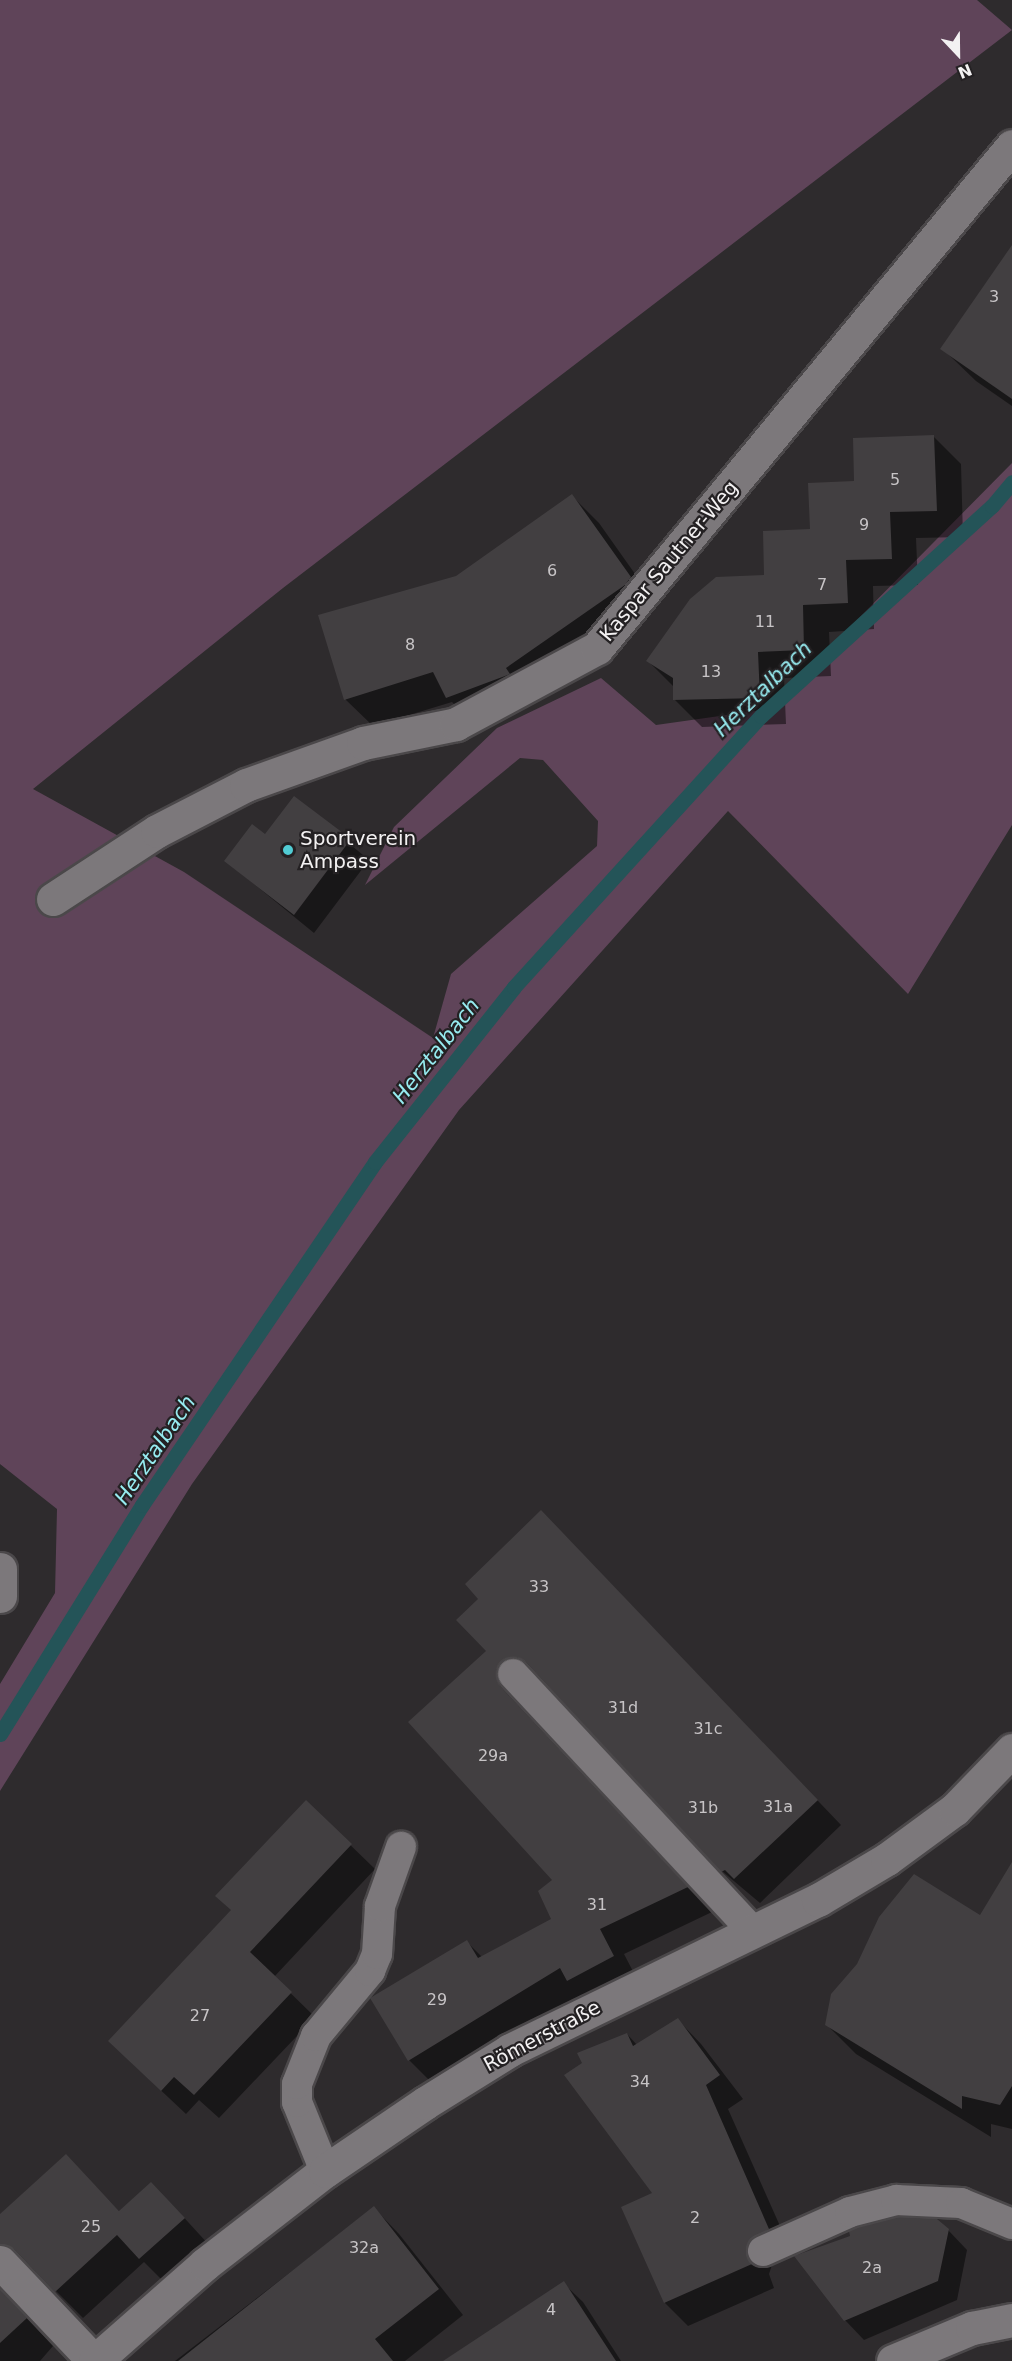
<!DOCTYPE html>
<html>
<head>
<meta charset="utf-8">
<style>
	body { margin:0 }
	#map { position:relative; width:1012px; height:2361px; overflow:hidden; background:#2e2b2d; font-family:"DejaVu Sans",sans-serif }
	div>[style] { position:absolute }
	.green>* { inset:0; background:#5f4459 }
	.shadow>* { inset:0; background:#0007 }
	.stream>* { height:15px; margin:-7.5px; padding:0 7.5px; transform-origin:7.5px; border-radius:7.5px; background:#245458 }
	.building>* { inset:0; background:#423f41 }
	.roads { filter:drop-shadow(2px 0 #4b484a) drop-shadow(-2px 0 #4b484a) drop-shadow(0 2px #4b484a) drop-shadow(0 -2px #4b484a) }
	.service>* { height:30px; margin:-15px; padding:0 15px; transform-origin:15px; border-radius:15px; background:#7c787b }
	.minor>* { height:33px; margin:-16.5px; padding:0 16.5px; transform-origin:16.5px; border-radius:16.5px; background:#7c787b }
	.tertiary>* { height:33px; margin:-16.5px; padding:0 16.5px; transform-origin:16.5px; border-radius:16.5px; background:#7c787b }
	.dots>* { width:16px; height:16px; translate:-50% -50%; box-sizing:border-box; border:3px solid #242123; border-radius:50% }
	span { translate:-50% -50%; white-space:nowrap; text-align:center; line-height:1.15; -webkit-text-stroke:4.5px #242123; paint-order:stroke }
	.number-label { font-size:16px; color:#c7c4c6 }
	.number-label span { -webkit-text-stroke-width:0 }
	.street-label { font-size:20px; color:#f3f1f2 }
	.poi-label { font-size:20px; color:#f3f1f2 }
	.left { translate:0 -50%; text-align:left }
	.water-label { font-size:21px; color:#97ecf1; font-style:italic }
	.north { position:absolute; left:928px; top:24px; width:60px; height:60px; -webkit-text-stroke:4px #242123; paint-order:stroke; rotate:158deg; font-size:16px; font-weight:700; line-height:24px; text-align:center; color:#f3f1f2 }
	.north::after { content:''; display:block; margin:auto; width:21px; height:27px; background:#f3f1f2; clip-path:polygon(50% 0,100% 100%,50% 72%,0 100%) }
</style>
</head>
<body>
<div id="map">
	<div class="green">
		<i style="clip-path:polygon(0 0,977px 0,1012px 30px,283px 588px,33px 789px,184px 872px,433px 1038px,451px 974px,597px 846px,598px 821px,543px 760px,520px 758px,365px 885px,394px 827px,497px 728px,601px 678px,656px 725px,769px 709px,1012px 463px,1012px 825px,908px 994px,728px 811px,459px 1110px,192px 1484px,0 1791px,0 1684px,55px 1593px,57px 1509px,0 1464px)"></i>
	</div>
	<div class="shadow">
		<i style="clip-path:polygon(1012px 247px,1012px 406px,976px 381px,948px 354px)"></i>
		<i style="clip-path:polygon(934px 437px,961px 464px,963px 537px,916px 538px,918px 585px,873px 586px,874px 629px,829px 632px,831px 676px,784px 678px,786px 724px,702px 727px,675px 700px,675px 688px,648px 661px,766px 577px,856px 482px)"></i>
		<i style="clip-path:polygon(572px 496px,599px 523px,657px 605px,532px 695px,536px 701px,532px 703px,474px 725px,452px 702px,373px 726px,346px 700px,320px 616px,457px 578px)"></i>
		<i style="clip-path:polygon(294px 798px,369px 860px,314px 933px,226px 861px,265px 836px)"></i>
		<i style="clip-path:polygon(566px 1537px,841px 1825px,760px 1903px,722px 1871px,549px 1685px,544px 1682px,527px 1686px,521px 1695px,525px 1712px,712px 1912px,624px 1954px,638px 1981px,593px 2005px,583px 1994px,434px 2085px,409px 2060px,467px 1942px,483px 1958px,553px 1920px,554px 1881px,488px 1651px)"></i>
		<i style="clip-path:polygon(306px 1802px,375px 1869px,274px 1977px,315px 2017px,219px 2118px,199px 2100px,186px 2114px,134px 2065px)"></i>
		<i style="clip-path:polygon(1012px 1914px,1012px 2129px,991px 2124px,991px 2137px,856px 2054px,827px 2025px,981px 1917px)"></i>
		<i style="clip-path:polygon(678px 2020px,701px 2044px,743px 2099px,728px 2109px,792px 2253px,772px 2265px,769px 2274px,774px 2288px,688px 2326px,665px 2303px,654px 2194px,627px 2034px,637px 2045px)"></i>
		<i style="clip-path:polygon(66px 2156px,120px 2212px,178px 2211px,210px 2246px,167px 2285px,144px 2262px,83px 2318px,39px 2274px,33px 2270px,14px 2275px,8px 2285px,13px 2303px,53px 2346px,40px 2361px,0 2361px,0 2215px)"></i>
		<i style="clip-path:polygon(374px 2208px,399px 2234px,463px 2315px,405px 2361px,175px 2361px)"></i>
		<i style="clip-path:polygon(948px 2230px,967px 2250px,957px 2300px,864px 2340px,845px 2320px)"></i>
		<i style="clip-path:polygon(563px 2283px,583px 2302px,621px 2361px,493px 2361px)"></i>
	</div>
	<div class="stream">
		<i style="left:0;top:1734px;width:269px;rotate:-58.2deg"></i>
		<i style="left:142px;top:1505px;width:415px;rotate:-55.8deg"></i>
		<i style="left:375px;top:1162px;width:223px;rotate:-51.5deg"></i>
		<i style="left:514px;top:987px;width:367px;rotate:-47.7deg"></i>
		<i style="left:761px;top:716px;width:312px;rotate:-42.3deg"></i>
		<i style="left:992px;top:506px;width:31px;rotate:-50deg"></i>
	</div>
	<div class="building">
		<i style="clip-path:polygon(1012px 245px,1012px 399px,940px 349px)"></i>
		<i style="clip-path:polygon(934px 435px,937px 511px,890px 512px,892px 559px,846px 560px,848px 603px,803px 605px,804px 650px,758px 652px,760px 698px,673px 700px,673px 678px,646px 661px,690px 599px,716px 577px,764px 575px,763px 531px,810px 529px,808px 483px,854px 481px,853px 438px)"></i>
		<i style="clip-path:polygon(572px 494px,631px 577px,625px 585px,506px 668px,510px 674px,505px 676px,446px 698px,433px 672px,344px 700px,318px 615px,456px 576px)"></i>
		<i style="clip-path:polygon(294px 796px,351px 839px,294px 915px,224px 861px,252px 824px,265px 834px)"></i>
		<i style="clip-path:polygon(541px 1510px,818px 1800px,734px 1879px,725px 1870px,721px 1872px,526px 1662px,517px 1657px,502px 1661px,496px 1670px,500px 1686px,688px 1887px,600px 1929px,614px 1956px,567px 1981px,560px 1968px,408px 2061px,370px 1998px,467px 1940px,478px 1958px,551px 1919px,538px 1891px,552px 1880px,408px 1722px,486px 1651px,456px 1620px,478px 1599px,465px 1584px)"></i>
		<i style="clip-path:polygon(306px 1800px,352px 1844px,250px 1952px,292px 1992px,194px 2095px,174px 2077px,161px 2091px,108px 2041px,231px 1910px,215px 1896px)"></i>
		<i style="clip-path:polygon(1012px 1862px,1012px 2086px,1000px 2105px,962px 2096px,962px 2109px,825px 2025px,831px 1994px,857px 1964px,879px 1917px,914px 1874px,980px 1915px)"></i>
		<i style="clip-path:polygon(678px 2018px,720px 2075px,706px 2085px,769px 2229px,749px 2241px,746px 2250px,752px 2264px,664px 2303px,621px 2207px,652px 2193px,564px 2075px,582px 2063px,577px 2053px,627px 2033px,633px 2046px)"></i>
		<i style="clip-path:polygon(66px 2154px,119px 2211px,151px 2182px,185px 2218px,139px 2259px,117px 2235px,55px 2292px,14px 2249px,0 2244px,0 2214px)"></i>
		<i style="clip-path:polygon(374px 2206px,439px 2289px,375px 2339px,393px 2361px,178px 2361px)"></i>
		<i style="clip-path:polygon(898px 2217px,937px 2219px,949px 2229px,938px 2281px,844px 2321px,794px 2256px,850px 2236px,849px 2231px,856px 2228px)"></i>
		<i style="clip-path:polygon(564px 2281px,616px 2361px,443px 2361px)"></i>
		<i style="clip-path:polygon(0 2289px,27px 2318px,0 2343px)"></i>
	</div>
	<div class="roads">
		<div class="service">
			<i style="left:513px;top:1674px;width:353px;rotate:47deg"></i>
			<i style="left:325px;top:2171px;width:74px;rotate:-112.1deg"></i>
			<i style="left:297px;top:2102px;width:18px;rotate:-90deg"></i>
			<i style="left:297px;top:2084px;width:52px;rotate:-68.4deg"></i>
			<i style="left:316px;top:2036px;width:85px;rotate:-50.3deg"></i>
			<i style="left:370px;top:1971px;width:18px;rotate:-68deg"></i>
			<i style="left:377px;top:1954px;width:48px;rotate:-86.4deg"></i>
			<i style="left:380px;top:1906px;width:63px;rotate:-70.4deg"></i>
			<i style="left:763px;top:2251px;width:95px;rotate:-24.1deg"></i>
			<i style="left:850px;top:2212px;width:48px;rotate:-14.6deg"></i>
			<i style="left:896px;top:2200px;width:65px;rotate:2.6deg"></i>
			<i style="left:961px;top:2203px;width:55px;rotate:22.4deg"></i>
		</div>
		<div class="minor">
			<i style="left:53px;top:899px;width:124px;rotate:-33.2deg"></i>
			<i style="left:157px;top:831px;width:100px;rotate:-27.3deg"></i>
			<i style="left:246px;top:785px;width:124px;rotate:-19.7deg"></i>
			<i style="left:363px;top:743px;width:95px;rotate:-11.5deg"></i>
			<i style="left:456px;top:724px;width:160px;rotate:-28.3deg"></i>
			<i style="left:597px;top:648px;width:651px;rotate:-50.42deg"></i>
			<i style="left:0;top:1569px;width:27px;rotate:90deg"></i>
			<i style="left:0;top:2262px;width:137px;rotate:46.5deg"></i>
			<i style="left:893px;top:2361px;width:86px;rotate:-22.7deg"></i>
			<i style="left:972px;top:2328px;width:41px;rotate:-11.3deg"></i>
		</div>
		<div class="tertiary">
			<i style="left:95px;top:2361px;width:147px;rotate:-41.4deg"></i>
			<i style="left:205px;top:2264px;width:152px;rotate:-37.8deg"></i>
			<i style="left:325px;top:2171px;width:121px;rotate:-34.2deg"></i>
			<i style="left:425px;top:2103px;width:100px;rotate:-31.9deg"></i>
			<i style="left:510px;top:2050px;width:343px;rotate:-26deg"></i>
			<i style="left:818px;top:1900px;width:80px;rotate:-30.7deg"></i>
			<i style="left:887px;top:1859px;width:84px;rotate:-36.3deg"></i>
			<i style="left:955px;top:1809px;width:82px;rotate:-46deg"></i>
		</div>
	</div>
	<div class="dots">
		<i style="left:288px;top:850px;background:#51ccd4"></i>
	</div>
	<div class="number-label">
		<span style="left:994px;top:297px">3</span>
		<span style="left:895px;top:480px">5</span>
		<span style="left:864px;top:525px">9</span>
		<span style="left:552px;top:571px">6</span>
		<span style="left:822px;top:585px">7</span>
		<span style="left:765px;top:622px">11</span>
		<span style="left:410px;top:645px">8</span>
		<span style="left:711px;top:672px">13</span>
		<span style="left:539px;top:1587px">33</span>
		<span style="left:623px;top:1708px">31d</span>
		<span style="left:708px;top:1729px">31c</span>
		<span style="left:493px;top:1756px">29a</span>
		<span style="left:778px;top:1807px">31a</span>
		<span style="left:703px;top:1808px">31b</span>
		<span style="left:597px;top:1905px">31</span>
		<span style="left:437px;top:2000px">29</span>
		<span style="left:200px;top:2016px">27</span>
		<span style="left:640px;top:2082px">34</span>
		<span style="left:695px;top:2218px">2</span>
		<span style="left:91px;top:2227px">25</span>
		<span style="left:364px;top:2248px">32a</span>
		<span style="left:872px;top:2268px">2a</span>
		<span style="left:551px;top:2310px">4</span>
	</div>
	<div class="street-label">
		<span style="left:669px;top:561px;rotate:-50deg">Kaspar Sautner-Weg</span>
		<span style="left:542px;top:2036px;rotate:-28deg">Römerstraße</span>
	</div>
	<div class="poi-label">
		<span class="left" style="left:300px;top:850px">Sportverein<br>Ampass</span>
	</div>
	<div class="water-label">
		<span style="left:763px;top:689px;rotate:-44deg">Herztalbach</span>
		<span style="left:436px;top:1051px;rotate:-52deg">Herztalbach</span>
		<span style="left:155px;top:1450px;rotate:-56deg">Herztalbach</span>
	</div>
	<div class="north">N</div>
</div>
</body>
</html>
